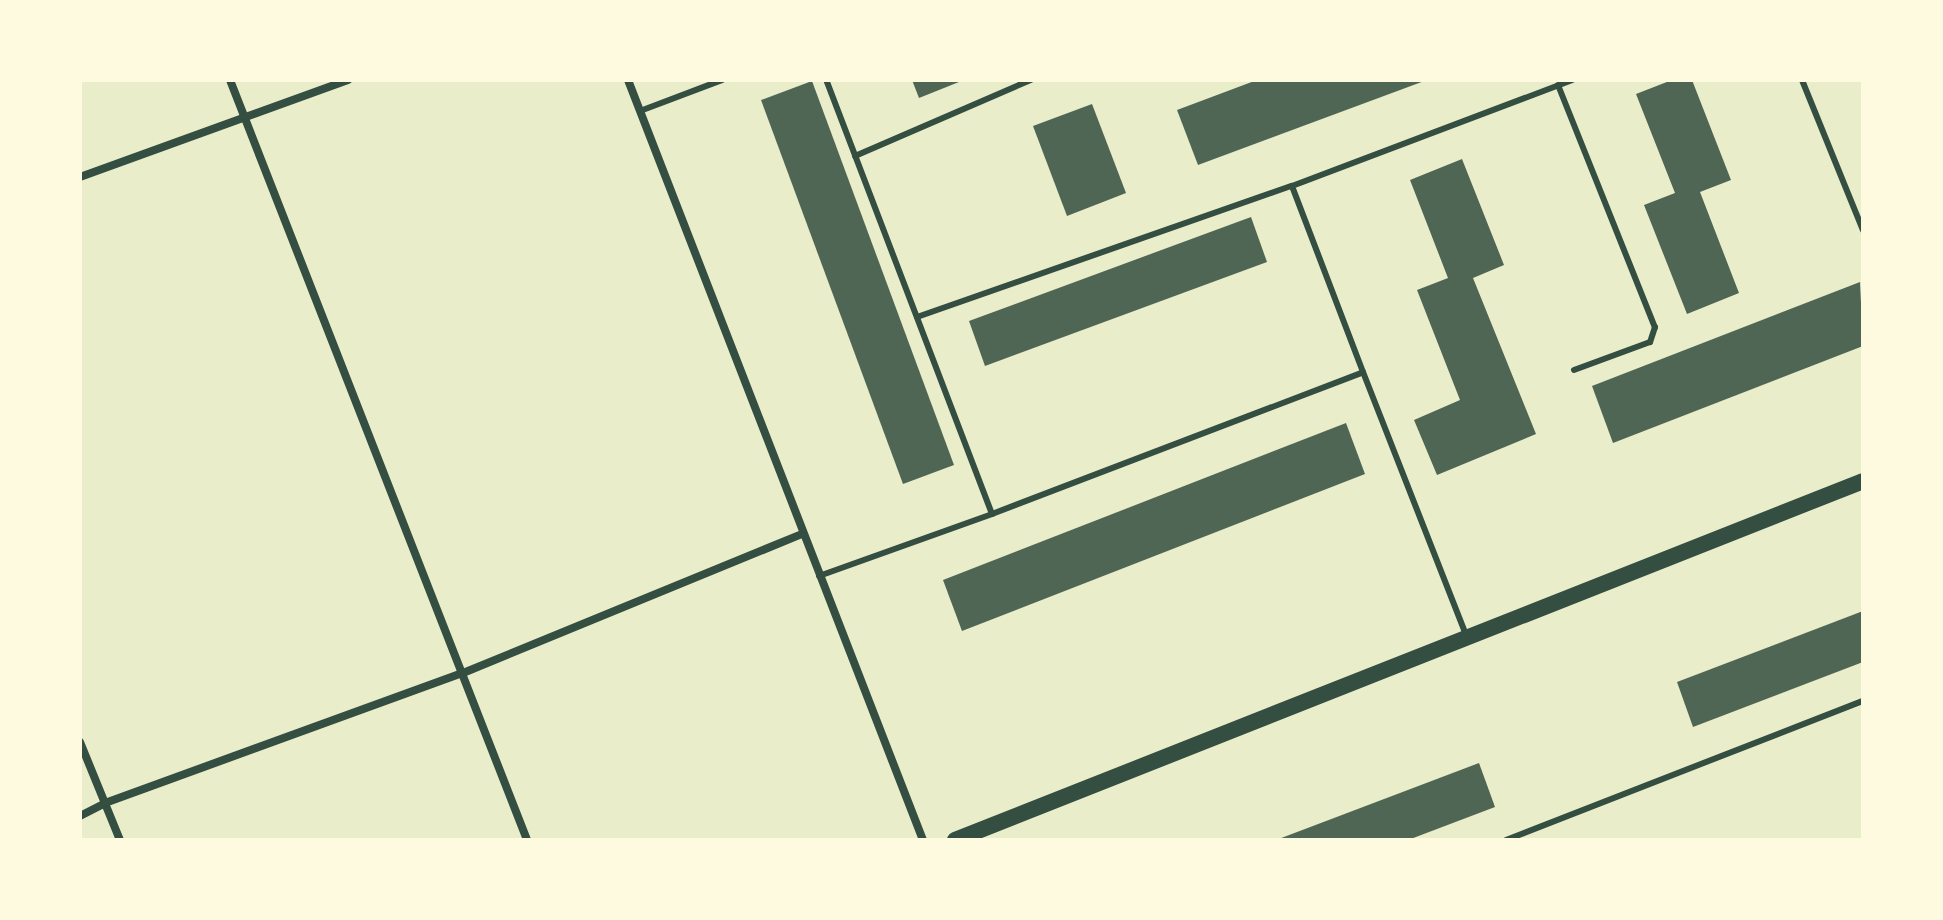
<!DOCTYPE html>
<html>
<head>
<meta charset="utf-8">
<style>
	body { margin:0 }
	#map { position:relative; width:1943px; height:920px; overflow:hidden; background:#e9edc9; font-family:Helvetica,sans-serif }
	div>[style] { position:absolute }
	.building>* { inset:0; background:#4f6655 }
	.service>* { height:6px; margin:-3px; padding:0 3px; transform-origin:3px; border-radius:3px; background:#344e41 }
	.minor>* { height:8px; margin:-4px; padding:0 4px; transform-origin:4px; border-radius:4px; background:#344e41 }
	.secondary>* { height:16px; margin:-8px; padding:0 8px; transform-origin:8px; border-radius:8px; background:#344e41 }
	span { translate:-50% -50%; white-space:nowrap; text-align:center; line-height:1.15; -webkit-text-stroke:7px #fefae0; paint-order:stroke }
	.frame { position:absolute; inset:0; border:82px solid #fefae0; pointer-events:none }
</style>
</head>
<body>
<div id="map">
	<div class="building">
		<i style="clip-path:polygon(912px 80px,964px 80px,919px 98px)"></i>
		<i style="clip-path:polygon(1257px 80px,1427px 80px,1198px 165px,1177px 110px)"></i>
		<i style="clip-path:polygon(1672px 80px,1692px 80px,1731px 180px,1700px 192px,1739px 293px,1687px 314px,1644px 205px,1675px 193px,1636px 94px)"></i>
		<i style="clip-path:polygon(812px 81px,954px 465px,903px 484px,761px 100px)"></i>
		<i style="clip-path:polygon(1092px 104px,1126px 193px,1067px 216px,1033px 126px)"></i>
		<i style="clip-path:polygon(1462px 159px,1504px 265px,1473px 278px,1536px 434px,1437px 475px,1414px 420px,1460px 400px,1417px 290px,1448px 278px,1410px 180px)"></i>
		<i style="clip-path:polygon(1251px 217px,1267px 262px,985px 366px,969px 321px)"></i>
		<i style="clip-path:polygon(1860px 282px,1863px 346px,1613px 443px,1592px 386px)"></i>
		<i style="clip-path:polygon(1346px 423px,1365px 474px,962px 631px,943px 580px)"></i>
		<i style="clip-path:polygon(1863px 611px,1863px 662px,1693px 727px,1677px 682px)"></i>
		<i style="clip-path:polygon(1479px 763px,1495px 807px,1408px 840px,1276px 840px)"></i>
	</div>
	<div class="service">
		<i style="left:1802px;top:80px;width:162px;rotate:67.9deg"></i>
		<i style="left:1558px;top:85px;width:261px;rotate:68.2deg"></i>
		<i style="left:1655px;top:327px;width:16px;rotate:108deg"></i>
		<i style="left:1650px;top:342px;width:81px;rotate:159.8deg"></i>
		<i style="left:640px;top:111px;width:88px;rotate:-20.7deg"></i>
		<i style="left:855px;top:156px;width:192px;rotate:-23.4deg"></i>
		<i style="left:917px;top:317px;width:397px;rotate:-19.3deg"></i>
		<i style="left:1363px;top:372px;width:285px;rotate:68.6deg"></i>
		<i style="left:992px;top:514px;width:397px;rotate:-20.9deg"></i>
		<i style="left:1363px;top:372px;width:199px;rotate:-110.9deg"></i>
		<i style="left:1292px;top:186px;width:299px;rotate:-20.7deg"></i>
		<i style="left:819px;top:576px;width:184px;rotate:-19.7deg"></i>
		<i style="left:992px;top:514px;width:465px;rotate:-110.9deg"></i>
		<i style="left:1506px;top:840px;width:383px;rotate:-21.3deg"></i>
	</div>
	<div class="minor">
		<i style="left:230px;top:80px;width:816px;rotate:68.65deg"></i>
		<i style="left:628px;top:80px;width:815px;rotate:68.79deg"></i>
		<i style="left:80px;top:177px;width:285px;rotate:-19.9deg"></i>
		<i style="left:80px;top:742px;width:106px;rotate:67.8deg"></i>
		<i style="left:80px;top:816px;width:28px;rotate:-27deg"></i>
		<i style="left:105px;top:803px;width:381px;rotate:-20deg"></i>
		<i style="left:463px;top:673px;width:366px;rotate:-22.3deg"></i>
	</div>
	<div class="secondary">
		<i style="left:955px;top:840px;width:976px;rotate:-21.57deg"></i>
	</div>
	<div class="frame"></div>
</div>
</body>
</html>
